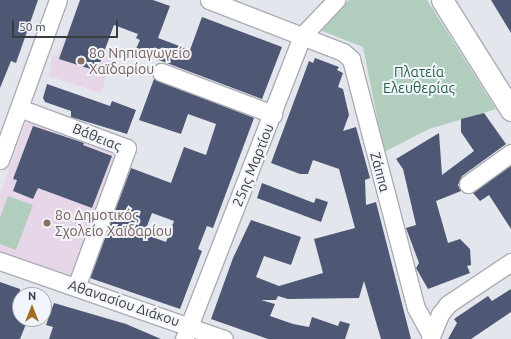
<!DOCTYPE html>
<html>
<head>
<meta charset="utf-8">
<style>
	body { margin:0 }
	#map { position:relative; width:511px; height:339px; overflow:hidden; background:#e4e6ed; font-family:Ubuntu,sans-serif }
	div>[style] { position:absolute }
	.education>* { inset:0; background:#e7d6e8 }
	.green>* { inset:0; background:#b1cdbd }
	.building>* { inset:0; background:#4e5874 }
	.roads { filter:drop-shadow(1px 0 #abadb4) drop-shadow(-1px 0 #abadb4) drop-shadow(0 1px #abadb4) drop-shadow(0 -1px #abadb4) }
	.minor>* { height:17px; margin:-8.5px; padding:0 8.5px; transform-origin:8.5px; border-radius:8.5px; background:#fff }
	.tertiary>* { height:21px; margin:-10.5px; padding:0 10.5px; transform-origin:10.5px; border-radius:10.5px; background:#fff }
	.dots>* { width:11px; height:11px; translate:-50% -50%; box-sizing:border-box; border:2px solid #f1f4fa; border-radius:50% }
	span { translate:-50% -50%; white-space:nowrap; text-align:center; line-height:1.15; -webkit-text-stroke:4px #f1f4fa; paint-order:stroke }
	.education-label { font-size:14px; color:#785e54 }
	.left { translate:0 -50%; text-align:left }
	.park-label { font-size:14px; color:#246146 }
	.street-label { font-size:14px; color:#3a3b3e }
	.north { position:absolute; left:12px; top:287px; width:40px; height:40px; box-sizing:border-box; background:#f1f4fa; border:1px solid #a8aaaf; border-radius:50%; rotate:0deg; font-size:11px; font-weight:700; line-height:16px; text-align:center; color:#3a3b3e }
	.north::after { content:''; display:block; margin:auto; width:14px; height:18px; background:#a16d25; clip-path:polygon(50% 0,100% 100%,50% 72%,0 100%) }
	.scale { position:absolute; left:12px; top:20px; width:106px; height:18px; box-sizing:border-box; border:2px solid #3a3b3e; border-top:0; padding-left:5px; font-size:12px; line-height:14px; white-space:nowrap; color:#3a3b3e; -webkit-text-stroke:3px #f1f4fa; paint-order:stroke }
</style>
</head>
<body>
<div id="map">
	<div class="education">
		<i style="clip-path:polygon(64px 36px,114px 53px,101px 93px,49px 76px,52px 55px,57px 56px)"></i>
		<i style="clip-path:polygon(28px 117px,121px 151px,74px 278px,0 252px,0 194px)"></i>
	</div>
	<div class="green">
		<i style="clip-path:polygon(349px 0,427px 0,496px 109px,429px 129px,384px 152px,363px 47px,322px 31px,323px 26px)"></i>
		<i style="clip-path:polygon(8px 196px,33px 205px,16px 250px,0 244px,0 218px)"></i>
	</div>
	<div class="building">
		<i style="clip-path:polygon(0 0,38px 0,16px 63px,11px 61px,0 88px)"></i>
		<i style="clip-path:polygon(80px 0,153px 0,170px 6px,158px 38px,190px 50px,202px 17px,282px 47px,262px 99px,135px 51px,140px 40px,136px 38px,138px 34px,114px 25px,97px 71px,59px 59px)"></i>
		<i style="clip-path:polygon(491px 0,511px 0,511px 33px)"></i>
		<i style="clip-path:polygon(315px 58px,339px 67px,337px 70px,343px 73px,338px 87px,343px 89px,349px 115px,343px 131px,356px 127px,370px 178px,365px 180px,366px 205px,376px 202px,411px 339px,381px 339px,364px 281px,359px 298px,288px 299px,278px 296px,276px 300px,261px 300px,275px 304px,270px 316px,293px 324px,309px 327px,312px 317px,338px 326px,340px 321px,350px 324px,345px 339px,268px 339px,211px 319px,233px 258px,251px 220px,301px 237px,291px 265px,264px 256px,256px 277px,279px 286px,323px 273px,314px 239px,355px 228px,339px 169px,313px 160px,308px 174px,300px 174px,271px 163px,309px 61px,313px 63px)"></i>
		<i style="clip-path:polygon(evenodd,154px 79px,254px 118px,213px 228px,207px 226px,198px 249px,202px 251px,180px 309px,90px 278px,131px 168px,171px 183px,184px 147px,206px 155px,216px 124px,188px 114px,181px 134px,139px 120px,154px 79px,152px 213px,174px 221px,166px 242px,144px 234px,152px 213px)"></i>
		<i style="clip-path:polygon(47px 84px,110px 106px,112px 101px,136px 110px,127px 134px,71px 117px,71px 111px,45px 102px,43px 98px)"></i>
		<i style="clip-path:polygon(484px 113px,506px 144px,462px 176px,458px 185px,461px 191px,436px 201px,448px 243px,460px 239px,470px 249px,471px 265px,467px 266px,470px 273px,428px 289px,416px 268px,419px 263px,406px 228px,416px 225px,403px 169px,396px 159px,439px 133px,442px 175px,474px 151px,461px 132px,461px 119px)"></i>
		<i style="clip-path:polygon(33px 126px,84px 143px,83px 145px,112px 156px,92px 208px,38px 188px,33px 199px,13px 191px,17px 180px,13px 179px)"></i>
		<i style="clip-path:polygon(511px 165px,511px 229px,489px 195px,480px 201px,473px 193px)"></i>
		<i style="clip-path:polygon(262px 183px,314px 203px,316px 198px,328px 202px,321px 222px,257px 198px)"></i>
		<i style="clip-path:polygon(0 282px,20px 289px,20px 319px,28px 319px,20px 339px,0 339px)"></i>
		<i style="clip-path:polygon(511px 289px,511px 312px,471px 339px,448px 339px,457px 323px,454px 319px,488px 296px,492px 301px)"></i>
		<i style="clip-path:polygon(54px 303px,126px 324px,161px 339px,49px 339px,53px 327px,46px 325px)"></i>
	</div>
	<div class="roads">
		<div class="minor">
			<i style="left:209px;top:0;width:144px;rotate:21.2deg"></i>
			<i style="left:343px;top:52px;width:11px;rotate:41deg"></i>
			<i style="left:351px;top:59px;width:257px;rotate:75.4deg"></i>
			<i style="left:416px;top:308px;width:31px;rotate:61deg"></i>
			<i style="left:161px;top:72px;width:120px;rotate:20.6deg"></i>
			<i style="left:19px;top:108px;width:115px;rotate:20.3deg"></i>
			<i style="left:127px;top:148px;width:148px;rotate:110.1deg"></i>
			<i style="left:0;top:160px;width:170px;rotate:-70.1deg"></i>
			<i style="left:468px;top:184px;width:53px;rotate:-35.8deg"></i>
			<i style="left:0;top:261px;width:237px;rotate:19.2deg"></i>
			<i style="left:184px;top:339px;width:325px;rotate:-68.7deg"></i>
			<i style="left:302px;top:36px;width:50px;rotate:-46.6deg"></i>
			<i style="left:430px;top:339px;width:27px;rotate:-68deg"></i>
			<i style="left:440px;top:314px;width:13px;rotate:-51deg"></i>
			<i style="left:448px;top:304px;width:76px;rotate:-33.7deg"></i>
		</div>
		<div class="tertiary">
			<i style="left:442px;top:0;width:130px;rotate:57.9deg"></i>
		</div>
	</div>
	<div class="dots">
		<i style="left:81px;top:61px;background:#8d6e63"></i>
		<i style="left:47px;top:223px;background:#8d6e63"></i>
	</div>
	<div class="education-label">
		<span class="left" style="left:89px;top:61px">8ο Νηπιαγωγείο<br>Χαϊδαρίου</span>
		<span class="left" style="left:55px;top:223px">8ο Δημοτικός<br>Σχολείο Χαϊδαρίου</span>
	</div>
	<div class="park-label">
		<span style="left:419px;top:80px">Πλατεία<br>Ελευθερίας</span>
	</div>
	<div class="street-label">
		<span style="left:97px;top:137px;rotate:22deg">Βάθειας</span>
		<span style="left:253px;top:165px;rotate:-68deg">25ης Μαρτίου</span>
		<span style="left:380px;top:172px;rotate:75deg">Ζάππα</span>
		<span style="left:124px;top:303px;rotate:19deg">Αθανασίου Διάκου</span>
	</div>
	<div class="north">N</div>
	<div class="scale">50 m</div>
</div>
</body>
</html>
